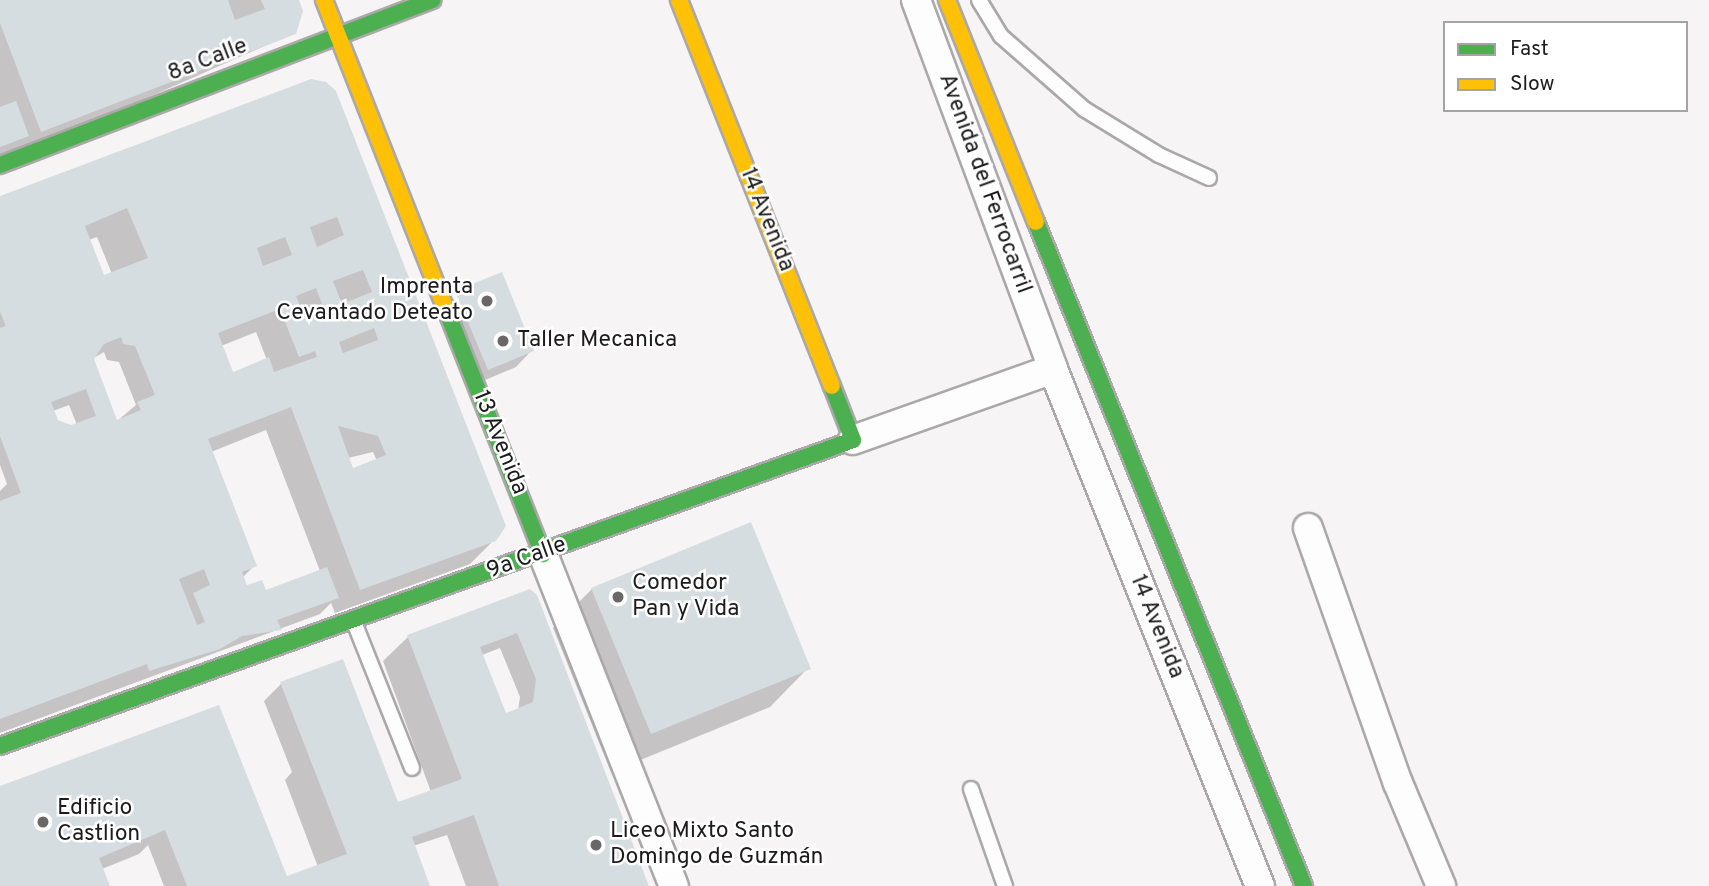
<!DOCTYPE html>
<html>
<head>
<meta charset="utf-8">
<style>
	body { margin:0 }
	#map { position:relative; width:1709px; height:886px; overflow:hidden; background:#f7f4f5; font-family:Overpass,sans-serif }
	div>[style] { position:absolute }
	.shadow>* { inset:0; background:#0003 }
	.building>* { inset:0; background:#d6dde1 }
	.roads { filter:drop-shadow(2px 0 #aaa8a9) drop-shadow(-2px 0 #aaa8a9) drop-shadow(0 2px #aaa8a9) drop-shadow(0 -2px #aaa8a9) }
	.lane>* { height:14px; margin:-7px; padding:0 7px; transform-origin:7px; border-radius:7px; background:#fefdfe }
	.street>* { height:28px; margin:-14px; padding:0 14px; transform-origin:14px; border-radius:14px; background:#fefdfe }
	.fast>* { height:16px; margin:-8px; padding:0 8px; transform-origin:8px; border-radius:8px; background:#4caf50 }
	.slow>* { height:16px; margin:-8px; padding:0 8px; transform-origin:8px; border-radius:8px; background:#ffc107 }
	.dots>* { width:19px; height:19px; translate:-50% -50%; box-sizing:border-box; border:4px solid #fff; border-radius:50% }
	span { translate:-50% -50%; white-space:nowrap; text-align:center; line-height:1.15; -webkit-text-stroke:5px #fff; paint-order:stroke }
	.street-label { font-size:23px; color:#1d1b1b }
	.poi-label { font-size:23px; color:#1d1b1b }
	.right { translate:-100% -50%; text-align:right }
	.left { translate:0 -50%; text-align:left }
	.legend { position:absolute; left:1443px; top:21px; width:245px; height:91px; box-sizing:border-box; background:#fff; border:2px solid #a5a4a4; margin:0; padding:9px 12px; list-style:none; font-size:21px; color:#1d1b1b }
	.legend li { display:flex; align-items:center; gap:14px; height:35px }
	.legend b { width:35px; border:2px solid #a5a4a4 }
</style>
</head>
<body>
<div id="map">
	<div class="shadow">
		<i style="clip-path:polygon(0 0,297px 0,302px 11px,294px 33px,0 163px)"></i>
		<i style="clip-path:polygon(evenodd,312px 81px,495px 539px,470px 564px,335px 613px,331px 603px,320px 614px,0 733px,0 491px,7px 484px,0 465px,0 197px,312px 81px,97px 237px,112px 274px,103px 277px,89px 240px,97px 237px,312px 81px,256px 332px,267px 360px,225px 377px,221px 346px,256px 332px,312px 81px,104px 352px,107px 360px,119px 362px,136px 405px,116px 422px,92px 359px,104px 352px,312px 81px,69px 405px,77px 425px,71px 427px,57px 421px,53px 411px,69px 405px,312px 81px,266px 430px,320px 571px,265px 593px,246px 587px,242px 578px,254px 566px,211px 452px,266px 430px,312px 81px,373px 452px,377px 461px,352px 470px,348px 458px,373px 452px)"></i>
		<i style="clip-path:polygon(440px 309px,532px 350px,516px 367px,471px 386px)"></i>
		<i style="clip-path:polygon(592px 589px,808px 668px,770px 707px,611px 772px,553px 628px)"></i>
		<i style="clip-path:polygon(evenodd,530px 591px,647px 886px,466px 886px,447px 835px,413px 846px,429px 886px,164px 886px,148px 845px,139px 854px,102px 869px,109px 886px,0 886px,0 789px,218px 707px,280px 881px,318px 867px,285px 780px,292px 772px,264px 701px,281px 684px,342px 661px,397px 805px,431px 792px,383px 661px,408px 637px,530px 591px,500px 648px,520px 697px,518px 710px,505px 717px,482px 655px,500px 648px)"></i>
	</div>
	<div class="building">
		<i style="clip-path:polygon(0 0,228px 0,235px 20px,265px 9px,261px 0,299px 0,303px 11px,296px 34px,41px 132px,0 23px)"></i>
		<i style="clip-path:polygon(evenodd,311px 79px,326px 82px,336px 91px,506px 526px,496px 541px,360px 590px,291px 407px,208px 439px,257px 566px,242px 572px,247px 585px,262px 580px,266px 590px,327px 567px,339px 598px,277px 620px,282px 630px,242px 636px,220px 649px,149px 671px,147px 664px,0 719px,0 501px,21px 493px,0 436px,0 328px,6px 326px,0 312px,0 196px,311px 79px,127px 208px,148px 258px,104px 275px,85px 226px,127px 208px,311px 79px,337px 217px,344px 235px,317px 247px,310px 227px,337px 217px,311px 79px,285px 237px,292px 255px,263px 266px,257px 248px,285px 237px,311px 79px,363px 270px,372px 292px,342px 304px,333px 281px,363px 270px,311px 79px,316px 288px,324px 309px,304px 317px,296px 296px,316px 288px,311px 79px,280px 309px,299px 357px,315px 351px,317px 357px,274px 372px,269px 357px,233px 372px,218px 333px,280px 309px,311px 79px,374px 328px,378px 340px,343px 353px,339px 342px,374px 328px,311px 79px,121px 337px,123px 344px,135px 346px,155px 395px,137px 402px,141px 410px,117px 420px,94px 359px,104px 344px,121px 337px,311px 79px,86px 389px,96px 416px,71px 425px,58px 420px,51px 402px,86px 389px,311px 79px,338px 426px,378px 436px,386px 455px,353px 468px,338px 426px,311px 79px,204px 569px,210px 585px,193px 593px,205px 622px,197px 625px,179px 579px,204px 569px)"></i>
		<i style="clip-path:polygon(16px 101px,29px 136px,0 147px,0 107px)"></i>
		<i style="clip-path:polygon(502px 272px,534px 351px,488px 370px,455px 291px)"></i>
		<i style="clip-path:polygon(751px 522px,811px 669px,651px 734px,591px 588px)"></i>
		<i style="clip-path:polygon(evenodd,530px 589px,537px 595px,649px 886px,499px 886px,474px 815px,412px 837px,430px 886px,187px 886px,165px 830px,99px 858px,110px 886px,0 886px,0 786px,219px 705px,287px 876px,347px 854px,280px 682px,343px 659px,398px 802px,462px 779px,407px 635px,530px 589px,517px 633px,536px 679px,533px 702px,506px 713px,480px 647px,517px 633px)"></i>
	</div>
	<div class="roads">
		<div class="lane">
			<i style="left:979px;top:0;width:42px;rotate:58.6deg"></i>
			<i style="left:1001px;top:36px;width:111px;rotate:41.3deg"></i>
			<i style="left:1084px;top:109px;width:88px;rotate:31.5deg"></i>
			<i style="left:1159px;top:155px;width:55px;rotate:24.7deg"></i>
			<i style="left:354px;top:622px;width:157px;rotate:68.3deg"></i>
			<i style="left:971px;top:789px;width:103px;rotate:70.7deg"></i>
		</div>
		<div class="street">
			<i style="left:916px;top:0;width:394px;rotate:69.6deg"></i>
			<i style="left:1053px;top:369px;width:557px;rotate:68.18deg"></i>
			<i style="left:853px;top:440px;width:212px;rotate:-19.5deg"></i>
			<i style="left:1308px;top:528px;width:270px;rotate:70.6deg"></i>
			<i style="left:1398px;top:783px;width:112px;rotate:67.3deg"></i>
			<i style="left:543px;top:554px;width:357px;rotate:68.5deg"></i>
		</div>
		<div class="fast">
			<i style="left:0;top:165px;width:463px;rotate:-20.9deg"></i>
			<i style="left:1036px;top:222px;width:716px;rotate:68.02deg"></i>
			<i style="left:445px;top:307px;width:266px;rotate:68.4deg"></i>
			<i style="left:0;top:746px;width:906px;rotate:-19.73deg"></i>
			<i style="left:853px;top:440px;width:58px;rotate:-111.3deg"></i>
		</div>
		<div class="slow">
			<i style="left:324px;top:0;width:330px;rotate:68.5deg"></i>
			<i style="left:679px;top:0;width:415px;rotate:68.4deg"></i>
			<i style="left:947px;top:0;width:239px;rotate:68.2deg"></i>
		</div>
	</div>
	<div class="dots">
		<i style="left:487px;top:301px;background:#696767"></i>
		<i style="left:503px;top:341px;background:#696767"></i>
		<i style="left:618px;top:597px;background:#696767"></i>
		<i style="left:43px;top:822px;background:#696767"></i>
		<i style="left:596px;top:845px;background:#696767"></i>
	</div>
	<div class="street-label">
		<span style="left:208px;top:61px;rotate:-21deg">8a Calle</span>
		<span style="left:984px;top:184px;rotate:70deg">Avenida del Ferrocarril</span>
		<span style="left:766px;top:220px;rotate:68deg">14 Avenida</span>
		<span style="left:499px;top:443px;rotate:68deg">13 Avenida</span>
		<span style="left:527px;top:559px;rotate:-20deg">9a Calle</span>
		<span style="left:1156px;top:627px;rotate:68deg">14 Avenida</span>
	</div>
	<div class="poi-label">
		<span class="right" style="left:473px;top:301px">Imprenta<br>Cevantado Deteato</span>
		<span class="left" style="left:517px;top:341px">Taller Mecanica</span>
		<span class="left" style="left:632px;top:597px">Comedor<br>Pan y Vida</span>
		<span class="left" style="left:57px;top:822px">Edificio<br>Castlion</span>
		<span class="left" style="left:610px;top:845px">Liceo Mixto Santo<br>Domingo de Guzmán</span>
	</div>
	<ul class="legend">
	<li><b style="height:9px;background:#4caf50"></b>Fast</li>
	<li><b style="height:9px;background:#ffc107"></b>Slow</li>
	</ul>
</div>
</body>
</html>
